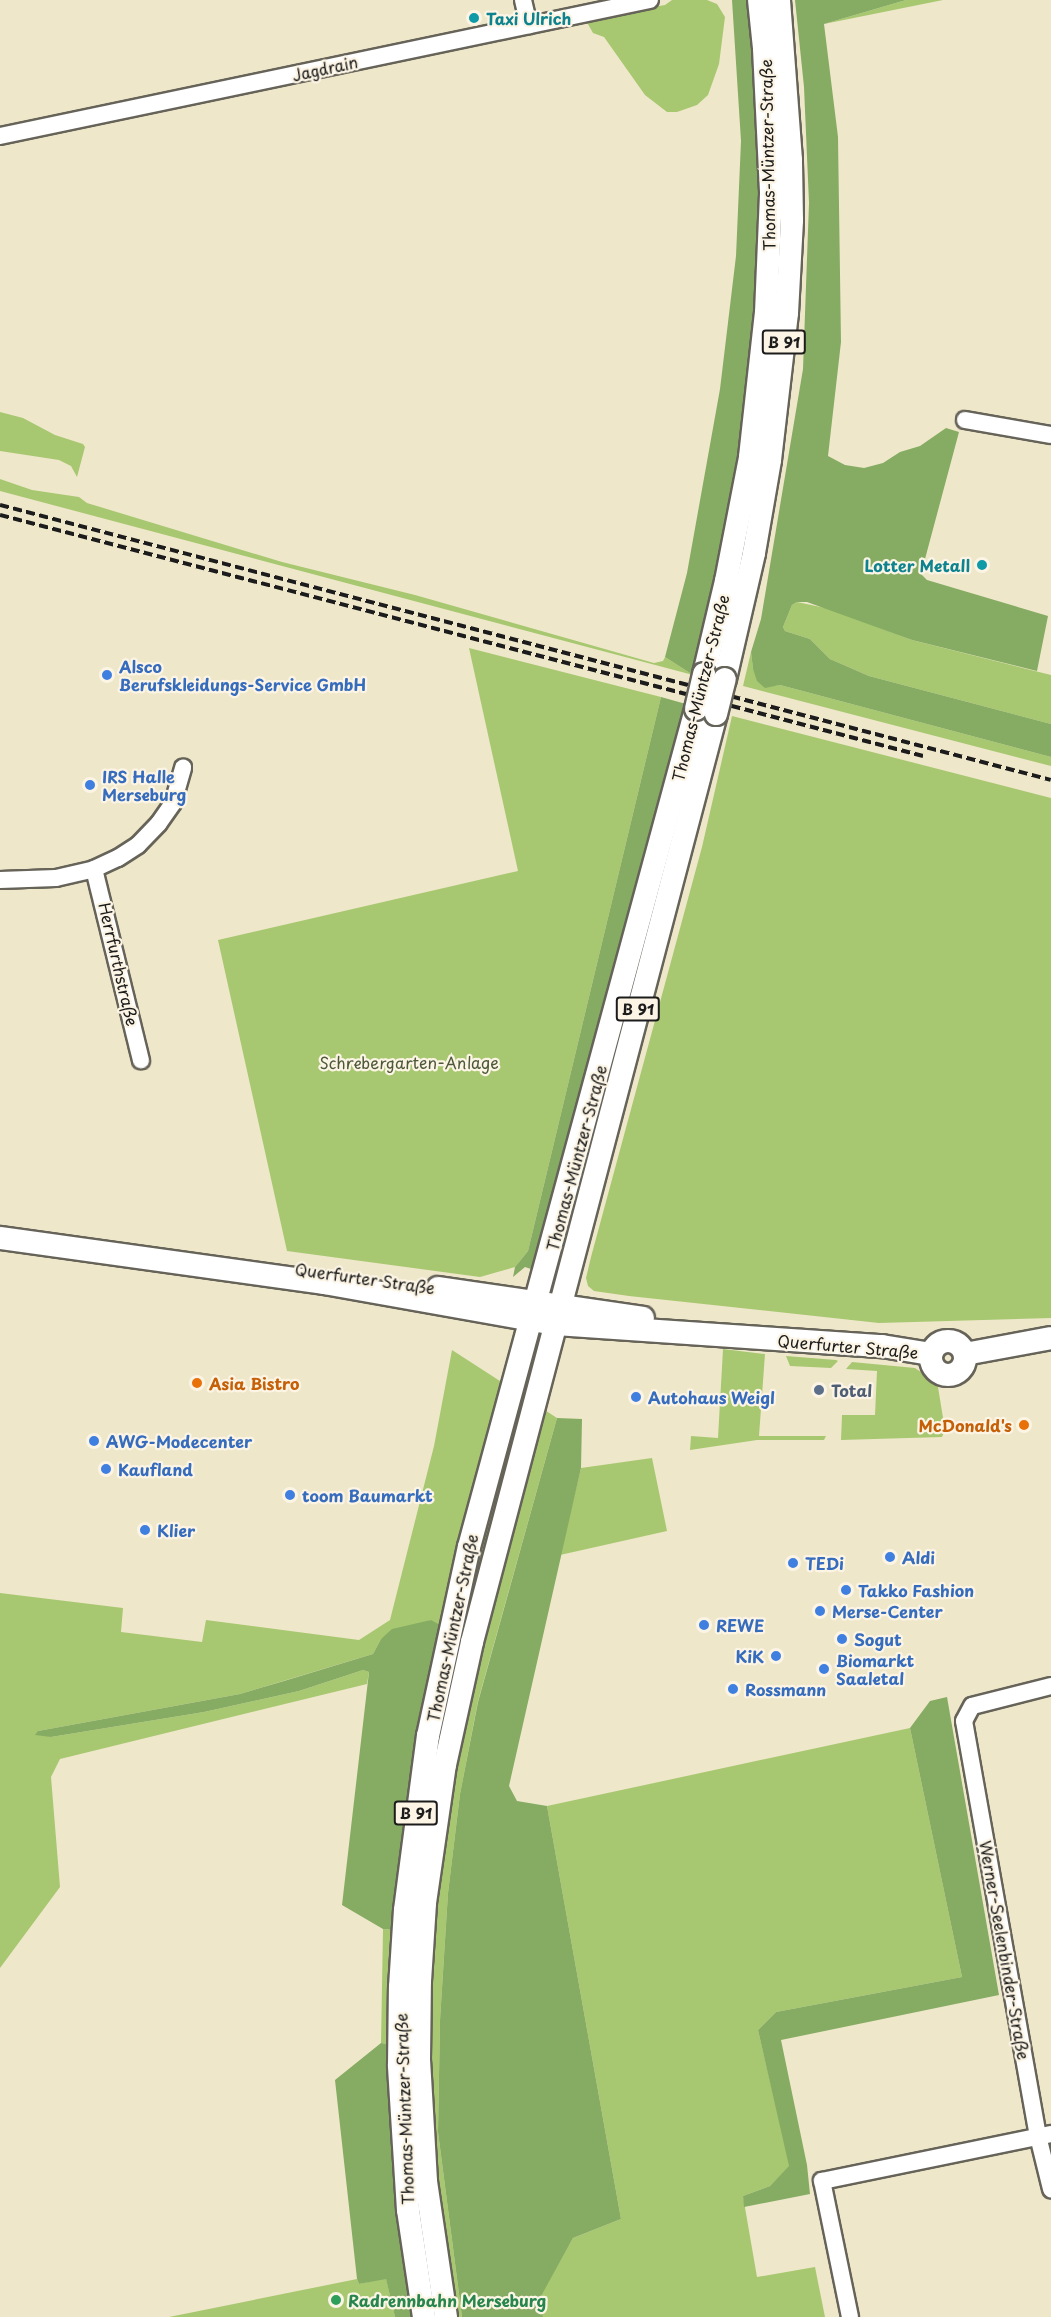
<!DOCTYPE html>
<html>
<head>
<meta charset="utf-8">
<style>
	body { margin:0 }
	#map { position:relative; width:1051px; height:2317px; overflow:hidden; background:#efe7ca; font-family:"Playpen Sans",sans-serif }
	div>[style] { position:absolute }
	.green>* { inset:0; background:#a7c870 }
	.forest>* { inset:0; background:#85ac62 }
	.roads { filter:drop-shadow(2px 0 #666359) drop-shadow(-2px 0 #666359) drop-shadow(0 2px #666359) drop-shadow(0 -2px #666359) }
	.minor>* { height:16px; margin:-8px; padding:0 8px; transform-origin:8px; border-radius:8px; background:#fff }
	.major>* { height:22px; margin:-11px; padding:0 11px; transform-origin:11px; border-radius:11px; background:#fff }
	.major>.ring { margin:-11px; padding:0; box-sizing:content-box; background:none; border:22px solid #fff; border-radius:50% }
	.rail>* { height:4px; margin-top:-2px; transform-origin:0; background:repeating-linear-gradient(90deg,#1c1c1c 0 9px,transparent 0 13.5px) }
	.bridges { filter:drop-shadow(2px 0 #666359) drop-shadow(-2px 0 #666359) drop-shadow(0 2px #666359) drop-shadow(0 -2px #666359) }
	.major-bridge>* { height:22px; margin:-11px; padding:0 11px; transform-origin:11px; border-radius:11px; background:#fff }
	.dots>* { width:16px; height:16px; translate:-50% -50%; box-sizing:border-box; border:3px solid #fcf5e5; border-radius:50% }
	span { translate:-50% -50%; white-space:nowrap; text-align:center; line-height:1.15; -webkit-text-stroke:4.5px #fcf5e5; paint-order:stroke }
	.shield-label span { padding:2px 4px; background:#fcf5e5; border:2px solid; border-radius:4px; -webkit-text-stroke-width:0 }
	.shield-label { font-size:15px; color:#1c1c1c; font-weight:700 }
	.culture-label { font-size:16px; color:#0d838f; font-weight:700 }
	.left { translate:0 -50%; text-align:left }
	.right { translate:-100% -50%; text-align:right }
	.street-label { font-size:16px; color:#1c1c1c }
	.shop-label { font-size:16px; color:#366cbe; font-weight:700 }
	.park-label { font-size:16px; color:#4d5839 }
	.food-label { font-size:16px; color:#c56008; font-weight:700 }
	.service-label { font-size:16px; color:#4e5e75; font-weight:700 }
	.leisure-label { font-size:16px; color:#27864d; font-weight:700 }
</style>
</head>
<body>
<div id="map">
	<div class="green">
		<i style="clip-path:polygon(672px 0,707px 0,717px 4px,725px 17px,719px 64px,708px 95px,697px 105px,677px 112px,667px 112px,645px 95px,604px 37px,593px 33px,585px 19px,665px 5px)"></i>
		<i style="clip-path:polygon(906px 0,943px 0,824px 24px)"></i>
		<i style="clip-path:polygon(0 412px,23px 418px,55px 435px,83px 444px,85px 447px,77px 477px,71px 466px,59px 460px,0 451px)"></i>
		<i style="clip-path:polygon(0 479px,32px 490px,79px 497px,87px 503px,282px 562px,415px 595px,654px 663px,663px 661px,665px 657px,693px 675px,0 491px)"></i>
		<i style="clip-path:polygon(797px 602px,830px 609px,912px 640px,1051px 675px,1051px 724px,869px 676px,830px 659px,810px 639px,785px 631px,783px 627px,792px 605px)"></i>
		<i style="clip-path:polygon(469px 648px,661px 697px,528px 1251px,515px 1267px,480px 1277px,287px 1251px,218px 940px,518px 871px)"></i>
		<i style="clip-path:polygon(751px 652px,753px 669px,765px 687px,780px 685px,1051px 757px,1051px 766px,743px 686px)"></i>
		<i style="clip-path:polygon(732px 716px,1051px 798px,1051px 1318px,879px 1323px,629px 1296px,594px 1291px,588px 1286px,586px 1278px,591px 1257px,702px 847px)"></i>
		<i style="clip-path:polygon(723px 1349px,765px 1354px,759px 1436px,826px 1436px,824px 1440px,757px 1440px,690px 1450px,691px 1436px,718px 1438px)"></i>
		<i style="clip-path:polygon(452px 1350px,557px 1418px,478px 1701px,460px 1794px,448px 1893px,440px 2020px,438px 2132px,462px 2317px,417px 2317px,388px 2044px,381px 2043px,383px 1929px,393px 1930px,431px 1620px,381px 1639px,373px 1654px,240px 1694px,38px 1731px,51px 1737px,204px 1712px,299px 1691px,363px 1670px,369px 1672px,367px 1684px,60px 1759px,51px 1777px,60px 1887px,0 1968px,0 1593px,123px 1608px,121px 1632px,202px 1642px,206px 1620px,359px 1640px,390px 1620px,434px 1446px)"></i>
		<i style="clip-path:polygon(786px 1356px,836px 1360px,838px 1361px,831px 1368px,790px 1366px)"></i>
		<i style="clip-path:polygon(852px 1362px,915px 1368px,924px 1374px,938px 1387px,945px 1430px,942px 1437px,841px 1440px,842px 1415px,875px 1415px,877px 1371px,846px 1369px)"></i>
		<i style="clip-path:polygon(652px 1458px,667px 1531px,560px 1555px,581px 1468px)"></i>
		<i style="clip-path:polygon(910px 1728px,962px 1977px,776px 2012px,758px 2030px,790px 2166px,770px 2186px,743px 2196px,757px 2277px,815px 2267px,825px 2317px,543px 2317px,539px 2298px,573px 2238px,621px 2219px,547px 1806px)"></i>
		<i style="clip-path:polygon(386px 2278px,395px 2317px,169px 2317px,357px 2279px,359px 2284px)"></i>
	</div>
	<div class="forest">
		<i style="clip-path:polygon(732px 0,750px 0,763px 215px,747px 440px,693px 675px,665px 657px,687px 573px,720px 389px,736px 256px,741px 141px)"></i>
		<i style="clip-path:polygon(795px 0,906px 0,824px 24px,838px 137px,841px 342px,828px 456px,845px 465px,864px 468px,883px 463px,900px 452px,920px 446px,946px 428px,959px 432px,921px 574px,927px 580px,1048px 616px,1037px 671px,912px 640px,807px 602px,797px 602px,792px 605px,783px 627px,785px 631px,810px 639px,830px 659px,869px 676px,1051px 724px,1051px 757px,780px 685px,765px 688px,757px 681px,753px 669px,751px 652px,761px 619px,803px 369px,809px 203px,804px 87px)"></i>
		<i style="clip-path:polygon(661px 697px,686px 704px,617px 979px,575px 1112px,534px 1270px,525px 1267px,513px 1277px,515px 1267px,528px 1251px)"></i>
		<i style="clip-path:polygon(557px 1418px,582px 1419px,581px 1468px,509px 1786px,517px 1801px,547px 1806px,621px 2219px,573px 2238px,540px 2298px,543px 2317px,462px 2317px,438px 2132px,440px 2020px,448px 1893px,460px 1794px,478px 1702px)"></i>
		<i style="clip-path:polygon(431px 1620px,440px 1625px,427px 1699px,394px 1930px,383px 1929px,342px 1905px,369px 1672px,363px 1670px,299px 1691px,204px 1712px,51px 1737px,35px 1735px,38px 1731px,240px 1694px,284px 1681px,373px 1654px,381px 1639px,392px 1629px)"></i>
		<i style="clip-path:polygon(947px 1697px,999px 1995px,781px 2040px,807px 2165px,810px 2194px,744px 2207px,743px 2196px,770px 2186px,789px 2166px,758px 2030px,776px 2012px,962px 1977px,910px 1728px,930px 1701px)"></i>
		<i style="clip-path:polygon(381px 2043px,388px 2044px,417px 2317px,395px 2317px,386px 2279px,359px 2284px,357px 2279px,335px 2080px)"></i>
	</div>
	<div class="roads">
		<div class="minor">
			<i style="left:523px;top:0;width:26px;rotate:77deg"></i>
			<i style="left:0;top:136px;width:664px;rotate:-11.82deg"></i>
			<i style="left:965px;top:420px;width:87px;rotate:9.9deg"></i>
			<i style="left:94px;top:869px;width:197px;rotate:76.2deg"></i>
			<i style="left:0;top:880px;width:56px;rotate:-2deg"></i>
			<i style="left:56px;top:878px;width:39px;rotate:-13deg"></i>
			<i style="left:94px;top:869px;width:26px;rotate:-25deg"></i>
			<i style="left:118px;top:858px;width:24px;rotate:-33deg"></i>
			<i style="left:138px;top:845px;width:30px;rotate:-46deg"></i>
			<i style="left:159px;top:823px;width:24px;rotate:-55deg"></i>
			<i style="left:173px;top:803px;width:37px;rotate:-74deg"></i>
			<i style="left:1051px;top:1686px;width:81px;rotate:165.8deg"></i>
			<i style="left:972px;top:1706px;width:17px;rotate:118deg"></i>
			<i style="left:964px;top:1721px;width:422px;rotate:79.9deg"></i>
			<i style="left:1038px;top:2136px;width:55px;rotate:76.2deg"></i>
			<i style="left:850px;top:2317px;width:139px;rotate:-101.6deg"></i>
			<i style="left:822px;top:2181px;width:234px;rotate:-11.6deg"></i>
		</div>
		<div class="major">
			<i style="left:704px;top:674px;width:96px;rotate:-76.7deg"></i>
			<i style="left:726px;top:581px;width:126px;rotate:-79deg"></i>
			<i style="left:750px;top:457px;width:145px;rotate:-83.7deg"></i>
			<i style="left:766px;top:313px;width:121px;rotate:-87.6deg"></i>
			<i style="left:771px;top:192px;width:144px;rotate:-92.8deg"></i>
			<i style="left:764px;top:48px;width:48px;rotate:-95.9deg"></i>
			<i style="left:725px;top:679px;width:129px;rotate:-77deg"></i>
			<i style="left:754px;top:553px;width:94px;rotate:-80.2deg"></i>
			<i style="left:770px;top:460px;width:148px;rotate:-83.4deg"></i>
			<i style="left:787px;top:313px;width:93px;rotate:-86.9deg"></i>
			<i style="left:792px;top:220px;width:60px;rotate:-91deg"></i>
			<i style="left:791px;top:160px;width:160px;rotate:-94.3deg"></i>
			<i style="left:0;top:1238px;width:328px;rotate:7.9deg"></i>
			<i style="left:325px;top:1283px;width:235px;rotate:10.1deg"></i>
			<i style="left:556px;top:1324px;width:327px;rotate:3.9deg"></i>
			<i style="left:882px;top:1346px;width:50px;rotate:9.3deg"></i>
			<i style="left:438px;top:1288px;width:207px;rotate:8.3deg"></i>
			<i class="ring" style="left:931px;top:1341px;width:12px;height:12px"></i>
			<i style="left:965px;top:1354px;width:87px;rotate:-10.5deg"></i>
			<i style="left:424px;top:2317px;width:108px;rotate:-98.5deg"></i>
			<i style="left:408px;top:2210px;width:145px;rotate:-93.6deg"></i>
			<i style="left:399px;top:2065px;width:78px;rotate:-89.3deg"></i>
			<i style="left:400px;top:1987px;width:77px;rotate:-86.3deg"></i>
			<i style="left:405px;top:1910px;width:176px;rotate:-82.5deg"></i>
			<i style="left:428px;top:1736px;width:193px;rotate:-77.8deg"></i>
			<i style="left:469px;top:1547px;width:868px;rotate:-74.84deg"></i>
			<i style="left:446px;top:2317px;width:137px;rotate:-98.4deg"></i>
			<i style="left:426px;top:2181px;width:122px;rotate:-93.3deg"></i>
			<i style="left:419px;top:2059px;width:78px;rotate:-89.3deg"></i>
			<i style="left:420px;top:1981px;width:78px;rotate:-86.3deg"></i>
			<i style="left:425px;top:1903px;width:139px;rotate:-81.8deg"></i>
			<i style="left:445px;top:1765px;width:126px;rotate:-77.6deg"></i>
			<i style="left:472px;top:1642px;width:960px;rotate:-75.27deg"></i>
		</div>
	</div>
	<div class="rail">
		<i style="left:0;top:505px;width:1086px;rotate:14.66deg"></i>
		<i style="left:0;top:515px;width:954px;rotate:14.63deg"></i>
	</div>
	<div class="bridges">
		<div class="major-bridge">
			<i style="left:696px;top:709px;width:36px;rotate:-77deg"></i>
			<i style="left:716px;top:714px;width:36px;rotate:-76deg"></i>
		</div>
	</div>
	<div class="dots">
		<i style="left:474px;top:18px;background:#0f9aa8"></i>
		<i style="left:982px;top:565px;background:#0f9aa8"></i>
		<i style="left:107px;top:675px;background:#3f7fe0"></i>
		<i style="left:90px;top:785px;background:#3f7fe0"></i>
		<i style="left:197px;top:1383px;background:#e8710a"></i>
		<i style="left:819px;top:1390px;background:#5c6f8a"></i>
		<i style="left:636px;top:1397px;background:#3f7fe0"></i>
		<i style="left:1024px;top:1425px;background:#e8710a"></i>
		<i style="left:94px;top:1441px;background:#3f7fe0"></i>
		<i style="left:106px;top:1469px;background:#3f7fe0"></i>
		<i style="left:290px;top:1495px;background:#3f7fe0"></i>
		<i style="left:145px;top:1530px;background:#3f7fe0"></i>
		<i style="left:890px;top:1557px;background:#3f7fe0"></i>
		<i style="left:793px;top:1563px;background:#3f7fe0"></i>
		<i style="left:846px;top:1590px;background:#3f7fe0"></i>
		<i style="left:820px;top:1611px;background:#3f7fe0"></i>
		<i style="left:704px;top:1625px;background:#3f7fe0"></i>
		<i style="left:842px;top:1639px;background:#3f7fe0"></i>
		<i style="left:776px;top:1656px;background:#3f7fe0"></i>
		<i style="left:824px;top:1669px;background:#3f7fe0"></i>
		<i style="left:733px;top:1689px;background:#3f7fe0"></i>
		<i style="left:336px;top:2300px;background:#2e9e5b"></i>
	</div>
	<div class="shield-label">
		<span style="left:784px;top:342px">B 91</span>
		<span style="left:638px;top:1009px">B 91</span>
		<span style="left:416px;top:1813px">B 91</span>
	</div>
	<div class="culture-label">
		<span class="left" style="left:486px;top:18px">Taxi Ulrich</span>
		<span class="right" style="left:970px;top:565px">Lotter Metall</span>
	</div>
	<div class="street-label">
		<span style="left:325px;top:68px;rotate:-12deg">Jagdrain</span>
		<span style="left:767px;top:155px;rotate:-91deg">Thomas-Müntzer-Straße</span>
		<span style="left:700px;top:688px;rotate:-76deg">Thomas-Müntzer-Straße</span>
		<span style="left:119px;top:964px;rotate:77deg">Herrfurthstraße</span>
		<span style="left:576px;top:1158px;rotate:-75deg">Thomas-Müntzer-Straße</span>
		<span style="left:365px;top:1278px;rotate:8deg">Querfurter Straße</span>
		<span style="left:848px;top:1346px;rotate:5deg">Querfurter Straße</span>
		<span style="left:452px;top:1628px;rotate:-78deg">Thomas-Müntzer-Straße</span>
		<span style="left:1005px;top:1950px;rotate:80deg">Werner-Seelenbinder-Straße</span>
		<span style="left:404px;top:2109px;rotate:-92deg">Thomas-Müntzer-Straße</span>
	</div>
	<div class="shop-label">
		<span class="left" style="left:119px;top:675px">Alsco<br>Berufskleidungs-Service GmbH</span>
		<span class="left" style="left:102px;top:785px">IRS Halle<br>Merseburg</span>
		<span class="left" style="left:648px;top:1397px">Autohaus Weigl</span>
		<span class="left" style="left:106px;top:1441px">AWG-Modecenter</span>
		<span class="left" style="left:118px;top:1469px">Kaufland</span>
		<span class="left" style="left:302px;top:1495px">toom Baumarkt</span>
		<span class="left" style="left:157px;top:1530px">Klier</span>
		<span class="left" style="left:902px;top:1557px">Aldi</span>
		<span class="left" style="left:805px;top:1563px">TEDi</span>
		<span class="left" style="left:858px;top:1590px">Takko Fashion</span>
		<span class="left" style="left:832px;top:1611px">Merse-Center</span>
		<span class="left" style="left:716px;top:1625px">REWE</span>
		<span class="left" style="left:854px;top:1639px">Sogut</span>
		<span class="right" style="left:764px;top:1656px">KiK</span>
		<span class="left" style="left:836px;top:1669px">Biomarkt<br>Saaletal</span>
		<span class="left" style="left:745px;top:1689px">Rossmann</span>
	</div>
	<div class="park-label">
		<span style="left:409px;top:1062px">Schrebergarten-Anlage</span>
	</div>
	<div class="food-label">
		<span class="left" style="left:209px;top:1383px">Asia Bistro</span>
		<span class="right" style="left:1012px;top:1425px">McDonald's</span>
	</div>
	<div class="service-label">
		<span class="left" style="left:831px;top:1390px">Total</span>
	</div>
	<div class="leisure-label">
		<span class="left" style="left:348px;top:2300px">Radrennbahn Merseburg</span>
	</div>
</div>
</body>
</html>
